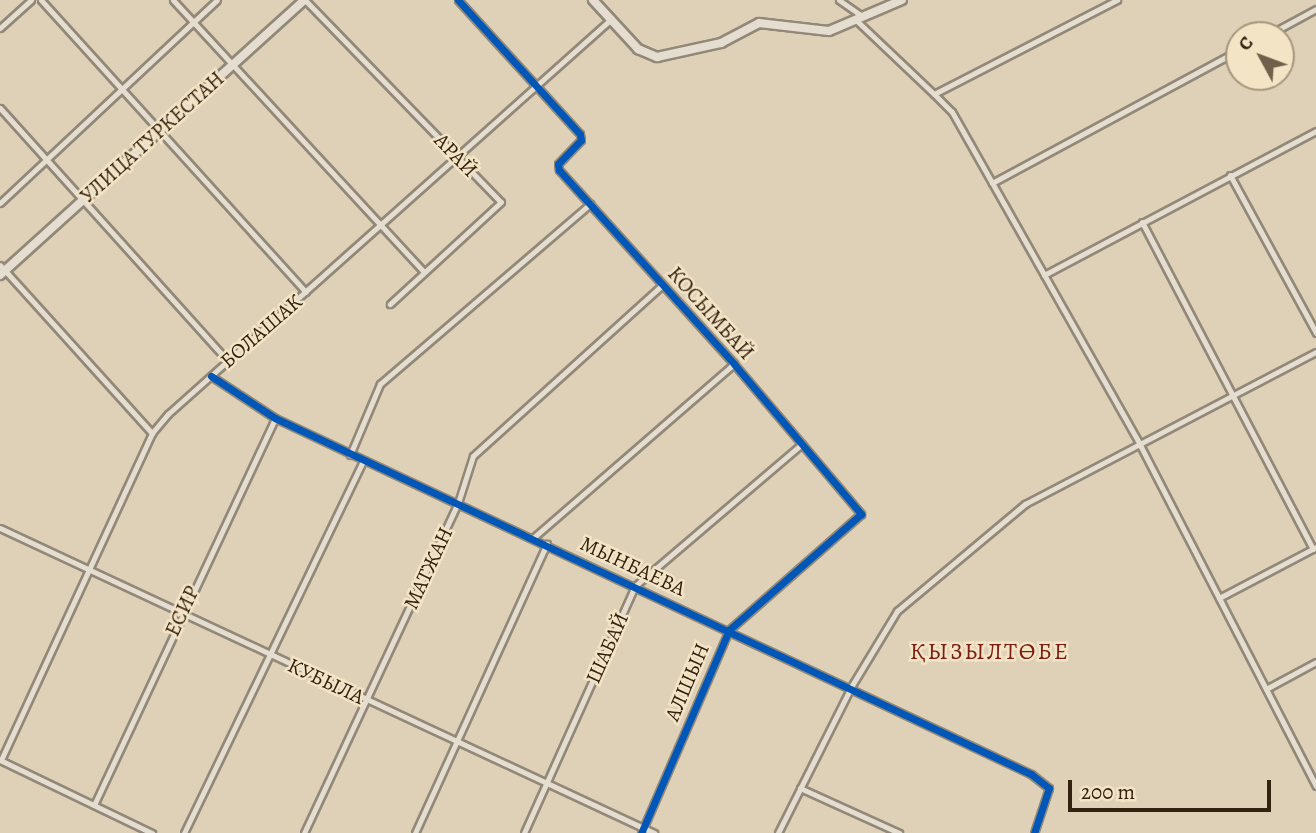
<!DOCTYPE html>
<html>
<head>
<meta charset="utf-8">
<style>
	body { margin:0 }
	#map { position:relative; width:1316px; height:833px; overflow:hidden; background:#ded1b7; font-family:Alegreya,serif }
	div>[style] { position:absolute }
	.roads { filter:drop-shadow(2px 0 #928878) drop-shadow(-2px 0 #928878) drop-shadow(0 2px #928878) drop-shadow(0 -2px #928878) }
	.street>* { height:5px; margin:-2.5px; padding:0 2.5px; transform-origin:2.5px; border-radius:2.5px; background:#e4ddd0 }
	.secondary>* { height:8px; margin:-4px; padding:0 4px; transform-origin:4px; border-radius:4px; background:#e4ddd0 }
	.cycleway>* { height:7px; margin:-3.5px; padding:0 3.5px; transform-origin:3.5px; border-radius:3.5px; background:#0057b8 }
	span { translate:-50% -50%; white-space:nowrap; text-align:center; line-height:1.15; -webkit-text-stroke:5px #f4e4c6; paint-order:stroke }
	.street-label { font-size:21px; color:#342211 }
	.quarter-label { font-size:24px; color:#7a1f14; letter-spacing:2px }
	.north { position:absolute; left:1225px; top:21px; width:70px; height:70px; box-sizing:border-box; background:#f4e4c6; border:2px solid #a7967e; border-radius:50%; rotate:311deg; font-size:19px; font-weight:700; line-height:28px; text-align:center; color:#342211 }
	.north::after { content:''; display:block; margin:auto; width:24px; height:32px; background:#705f4b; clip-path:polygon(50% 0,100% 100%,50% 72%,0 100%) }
	.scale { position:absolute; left:1068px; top:780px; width:203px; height:32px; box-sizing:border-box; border:4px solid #342211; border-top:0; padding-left:9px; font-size:21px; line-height:24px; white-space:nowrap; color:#342211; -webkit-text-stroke:5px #f4e4c6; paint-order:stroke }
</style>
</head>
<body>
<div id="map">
	<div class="roads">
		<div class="street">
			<i style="left:41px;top:0;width:394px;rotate:47.8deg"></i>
			<i style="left:173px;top:0;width:370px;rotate:47.3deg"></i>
			<i style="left:305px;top:0;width:281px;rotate:45.9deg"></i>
			<i style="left:501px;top:202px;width:151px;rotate:137.4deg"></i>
			<i style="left:458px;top:0;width:181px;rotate:47.7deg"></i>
			<i style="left:580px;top:134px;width:6px;rotate:81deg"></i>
			<i style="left:581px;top:140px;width:33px;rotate:134deg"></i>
			<i style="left:558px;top:164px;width:6px;rotate:81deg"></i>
			<i style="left:559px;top:170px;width:261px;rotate:47.9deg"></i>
			<i style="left:734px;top:364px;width:197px;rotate:49.7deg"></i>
			<i style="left:861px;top:514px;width:176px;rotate:138.7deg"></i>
			<i style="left:729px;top:630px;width:221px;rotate:113.4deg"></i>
			<i style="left:839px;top:0;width:28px;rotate:35deg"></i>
			<i style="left:857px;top:21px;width:106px;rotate:43.5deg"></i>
			<i style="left:934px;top:94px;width:206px;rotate:-27.2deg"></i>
			<i style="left:0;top:28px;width:42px;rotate:-42.1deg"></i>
			<i style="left:1268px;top:35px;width:55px;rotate:-28.4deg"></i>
			<i style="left:934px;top:94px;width:25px;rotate:45deg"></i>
			<i style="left:952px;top:112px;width:380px;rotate:60.5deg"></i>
			<i style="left:1139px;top:443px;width:386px;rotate:62.7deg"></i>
			<i style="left:0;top:108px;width:341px;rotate:48deg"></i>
			<i style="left:1230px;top:175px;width:180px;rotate:61.4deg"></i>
			<i style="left:992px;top:183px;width:281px;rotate:-28.3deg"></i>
			<i style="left:0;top:203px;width:297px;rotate:-43.1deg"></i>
			<i style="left:1142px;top:222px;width:369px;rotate:62.4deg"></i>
			<i style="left:0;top:265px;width:227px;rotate:47.9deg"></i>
			<i style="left:1044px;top:275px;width:308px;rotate:-27.9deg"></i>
			<i style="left:211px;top:376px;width:77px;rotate:33.3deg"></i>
			<i style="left:275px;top:418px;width:836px;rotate:25.22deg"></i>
			<i style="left:1031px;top:774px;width:23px;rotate:38deg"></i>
			<i style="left:1049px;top:788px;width:47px;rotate:108.4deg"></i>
			<i style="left:350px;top:455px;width:77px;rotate:-67.1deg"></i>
			<i style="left:380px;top:384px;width:277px;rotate:-40.6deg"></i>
			<i style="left:0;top:528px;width:722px;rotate:25deg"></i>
			<i style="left:533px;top:538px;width:266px;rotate:-40.9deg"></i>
			<i style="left:1219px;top:598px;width:110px;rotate:-27.7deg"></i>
			<i style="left:1266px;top:689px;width:57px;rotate:-28.4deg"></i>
			<i style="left:0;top:760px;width:169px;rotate:25.7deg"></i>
			<i style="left:1px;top:760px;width:360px;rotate:-65.2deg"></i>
			<i style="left:152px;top:433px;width:25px;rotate:-50deg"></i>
			<i style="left:168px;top:414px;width:592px;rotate:-41.71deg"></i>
			<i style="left:800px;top:788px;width:109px;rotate:24.4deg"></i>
			<i style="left:94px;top:805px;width:427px;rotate:-64.9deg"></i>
			<i style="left:184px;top:833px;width:413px;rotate:-64.3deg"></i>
			<i style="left:304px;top:833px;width:364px;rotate:-65deg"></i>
			<i style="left:458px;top:503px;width:49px;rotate:-72.3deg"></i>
			<i style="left:473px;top:456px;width:255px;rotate:-42.1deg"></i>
			<i style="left:415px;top:833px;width:318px;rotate:-65.5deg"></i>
			<i style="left:524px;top:833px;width:271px;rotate:-65.8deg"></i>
			<i style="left:635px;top:586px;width:219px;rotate:-40.4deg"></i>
			<i style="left:778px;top:833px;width:163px;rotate:-63.4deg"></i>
			<i style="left:851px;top:687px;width:89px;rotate:-58.8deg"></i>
			<i style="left:897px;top:611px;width:167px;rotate:-39.9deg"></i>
			<i style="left:1025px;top:504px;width:328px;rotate:-27.6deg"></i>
		</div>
		<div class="secondary">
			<i style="left:593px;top:0;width:67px;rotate:47.4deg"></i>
			<i style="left:638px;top:49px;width:21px;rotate:23deg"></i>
			<i style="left:657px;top:57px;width:66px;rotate:-12.3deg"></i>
			<i style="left:721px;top:43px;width:43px;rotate:-27.8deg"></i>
			<i style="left:759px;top:23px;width:70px;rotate:6.5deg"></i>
			<i style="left:829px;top:31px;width:79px;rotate:-23deg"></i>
			<i style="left:0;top:275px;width:410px;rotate:-42.1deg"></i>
		</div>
	</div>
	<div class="cycleway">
		<i style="left:458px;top:0;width:181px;rotate:47.7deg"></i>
		<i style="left:580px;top:134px;width:6px;rotate:81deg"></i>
		<i style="left:581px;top:140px;width:33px;rotate:134deg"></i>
		<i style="left:558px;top:164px;width:6px;rotate:81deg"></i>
		<i style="left:559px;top:170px;width:261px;rotate:47.9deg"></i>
		<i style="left:734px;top:364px;width:197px;rotate:49.7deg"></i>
		<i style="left:861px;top:514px;width:176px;rotate:138.7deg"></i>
		<i style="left:729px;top:630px;width:221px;rotate:113.4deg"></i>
		<i style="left:211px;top:376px;width:77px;rotate:33.3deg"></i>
		<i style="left:275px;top:418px;width:836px;rotate:25.22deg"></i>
		<i style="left:1031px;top:774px;width:23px;rotate:38deg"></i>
		<i style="left:1049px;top:788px;width:47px;rotate:108.4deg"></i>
	</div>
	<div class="street-label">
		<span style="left:152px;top:137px;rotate:-42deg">УЛИЦА ТУРКЕСТАН</span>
		<span style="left:456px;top:155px;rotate:46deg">АРАЙ</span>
		<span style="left:711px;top:313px;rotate:48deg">КОСЫМБАЙ</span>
		<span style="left:261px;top:331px;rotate:-41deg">БОЛАШАК</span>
		<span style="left:633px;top:566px;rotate:25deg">МЫНБАЕВА</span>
		<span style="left:428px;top:568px;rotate:-65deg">МАТЖАН</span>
		<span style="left:182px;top:611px;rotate:-65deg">ЕСИР</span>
		<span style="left:607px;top:648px;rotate:-66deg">ШАБАЙ</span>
		<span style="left:326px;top:681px;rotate:25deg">КУБЫЛА</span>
		<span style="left:687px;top:682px;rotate:-67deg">АЛШЫН</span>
	</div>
	<div class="quarter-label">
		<span style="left:990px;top:652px">ҚЫЗЫЛТӨБЕ</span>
	</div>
	<div class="north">С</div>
	<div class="scale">200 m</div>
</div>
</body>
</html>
